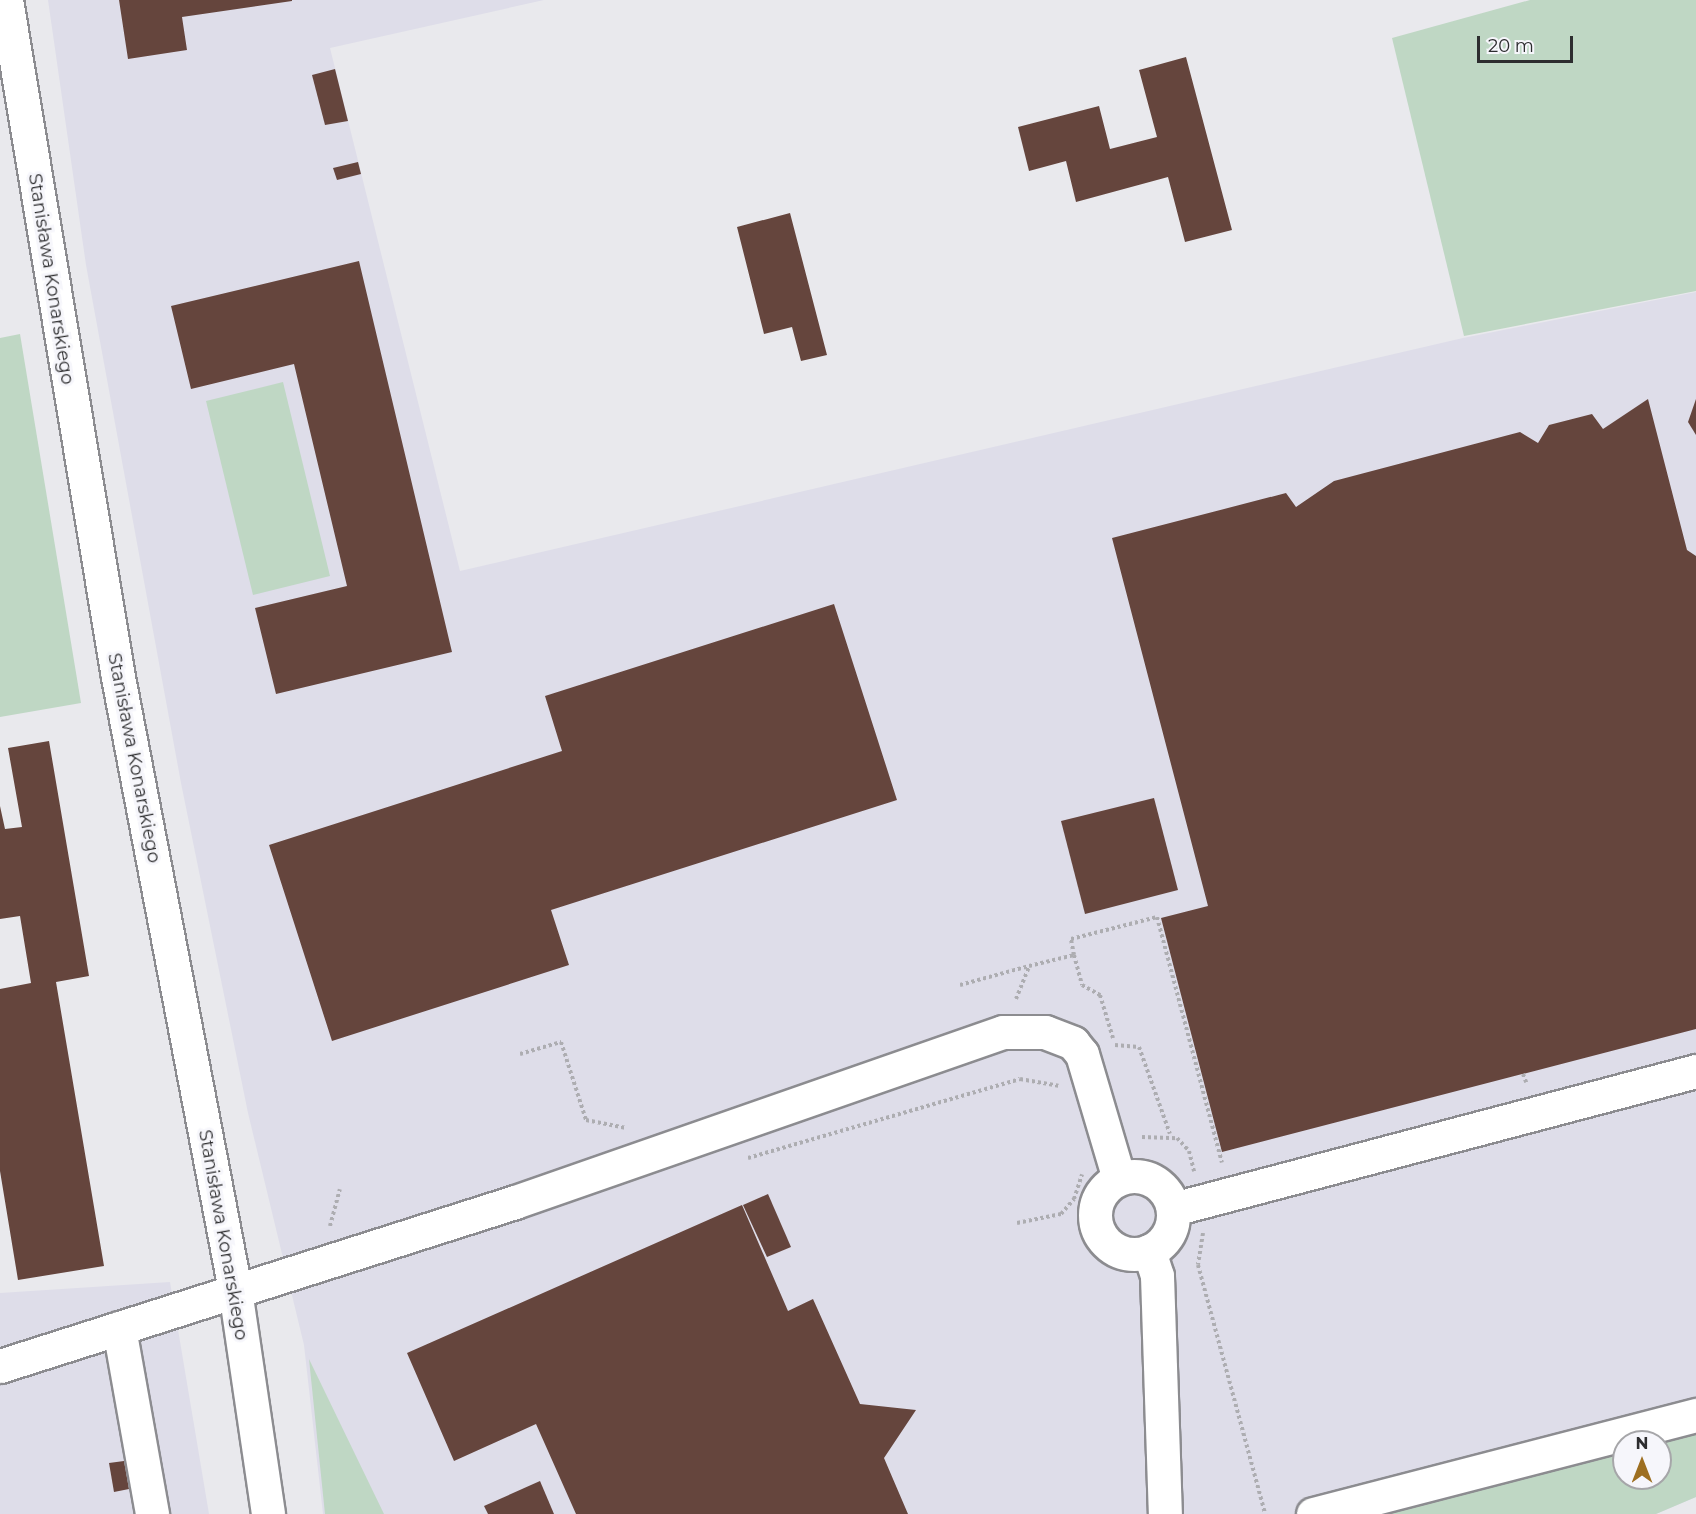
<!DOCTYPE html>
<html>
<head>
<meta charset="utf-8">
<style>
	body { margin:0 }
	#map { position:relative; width:1696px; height:1514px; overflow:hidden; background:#e9e9ed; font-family:Montserrat,sans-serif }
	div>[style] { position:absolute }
	.built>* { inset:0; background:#dedde9 }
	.green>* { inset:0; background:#bfd7c4 }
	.building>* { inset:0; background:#65453d }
	.path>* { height:4px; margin-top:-2px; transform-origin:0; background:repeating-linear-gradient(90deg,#adadb1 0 3px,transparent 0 6px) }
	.roads { filter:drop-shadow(2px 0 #8c8c90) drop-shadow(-2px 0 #8c8c90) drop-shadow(0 2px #8c8c90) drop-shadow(0 -2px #8c8c90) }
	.minor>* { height:33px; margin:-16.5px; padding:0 16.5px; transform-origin:16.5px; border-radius:16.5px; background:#fff }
	.minor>.ring { margin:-16.5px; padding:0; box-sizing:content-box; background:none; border:33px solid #fff; border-radius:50% }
	span { translate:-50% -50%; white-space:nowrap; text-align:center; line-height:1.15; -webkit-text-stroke:6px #f6f6fb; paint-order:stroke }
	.street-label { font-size:18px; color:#2d2d2f }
	.north { position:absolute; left:1612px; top:1430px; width:60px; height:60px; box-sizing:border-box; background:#f6f6fb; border:2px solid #a6a6a9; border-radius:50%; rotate:0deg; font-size:16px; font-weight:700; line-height:24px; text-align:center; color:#2d2d2f }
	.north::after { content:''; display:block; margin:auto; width:21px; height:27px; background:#9d6f21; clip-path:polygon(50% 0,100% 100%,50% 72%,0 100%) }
	.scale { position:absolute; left:1477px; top:36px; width:96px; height:27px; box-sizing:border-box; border:3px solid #2d2d2f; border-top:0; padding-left:8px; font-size:18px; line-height:21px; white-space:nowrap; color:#2d2d2f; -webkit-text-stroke:4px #f6f6fb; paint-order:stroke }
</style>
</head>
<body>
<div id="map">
	<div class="built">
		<i style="clip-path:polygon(evenodd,48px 0,544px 0,330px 48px,460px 571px,1463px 338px,1696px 292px,1696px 1497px,1656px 1514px,323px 1514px,304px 1345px,248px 1113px,181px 783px,86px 265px,48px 0,1624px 1442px,1660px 1442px,1660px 1478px,1624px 1478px,1624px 1442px)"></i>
		<i style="clip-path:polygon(170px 1282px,209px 1514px,0 1514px,0 1293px)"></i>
	</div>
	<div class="green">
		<i style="clip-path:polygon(1530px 0,1696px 0,1696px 291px,1464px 336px,1392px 38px)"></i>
		<i style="clip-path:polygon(20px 334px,81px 703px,0 717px,0 338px)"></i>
		<i style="clip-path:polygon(283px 382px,330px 576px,253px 595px,206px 401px)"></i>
		<i style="clip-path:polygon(309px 1359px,384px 1514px,325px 1514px)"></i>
		<i style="clip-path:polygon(1696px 1428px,1696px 1497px,1656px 1514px,1378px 1514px,1624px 1448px,1624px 1478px,1660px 1478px,1660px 1442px,1644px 1442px)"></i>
	</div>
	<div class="building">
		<i style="clip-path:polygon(119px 0,292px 0,292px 1px,182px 17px,187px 50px,128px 59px)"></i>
		<i style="clip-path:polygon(1186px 57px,1232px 230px,1185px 242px,1168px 177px,1076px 202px,1066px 161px,1029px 171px,1018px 127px,1099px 106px,1110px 149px,1157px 137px,1139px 70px)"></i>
		<i style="clip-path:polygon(335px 69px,348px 121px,325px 125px,312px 75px)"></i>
		<i style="clip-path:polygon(358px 162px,361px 174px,337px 180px,333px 168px)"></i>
		<i style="clip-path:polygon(790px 213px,827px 355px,801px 361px,792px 327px,764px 334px,737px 227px)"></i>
		<i style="clip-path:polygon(359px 261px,452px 652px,276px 694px,255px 608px,347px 586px,294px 364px,191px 389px,171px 306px)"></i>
		<i style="clip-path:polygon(1648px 399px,1687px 550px,1696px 556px,1696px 1029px,1222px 1152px,1161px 918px,1208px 906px,1112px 538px,1286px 493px,1296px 507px,1334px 481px,1520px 432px,1538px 443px,1549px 425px,1592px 414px,1603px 429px)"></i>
		<i style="clip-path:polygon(1696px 399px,1696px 435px,1688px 422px)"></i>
		<i style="clip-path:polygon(834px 604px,897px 800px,551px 910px,569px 965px,332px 1041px,269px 845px,562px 751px,545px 696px)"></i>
		<i style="clip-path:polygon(49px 741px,89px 976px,56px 982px,104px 1266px,18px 1280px,0 1171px,0 989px,31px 983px,20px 916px,0 919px,0 806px,5px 829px,22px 827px,8px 748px)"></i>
		<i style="clip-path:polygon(1154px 798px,1178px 890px,1085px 914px,1061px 821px)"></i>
		<i style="clip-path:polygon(768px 1194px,791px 1247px,767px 1257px,743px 1205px)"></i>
		<i style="clip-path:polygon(742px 1205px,788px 1311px,813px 1299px,860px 1404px,916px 1410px,884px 1458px,908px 1514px,576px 1514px,536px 1424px,454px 1461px,407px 1353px)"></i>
		<i style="clip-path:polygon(124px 1461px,129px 1489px,114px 1492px,109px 1463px)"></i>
		<i style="clip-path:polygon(540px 1481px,554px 1514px,488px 1514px,484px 1506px)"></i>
	</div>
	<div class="path">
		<i style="left:1074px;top:955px;width:16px;rotate:-101deg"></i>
		<i style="left:1071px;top:939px;width:89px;rotate:-14.3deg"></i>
		<i style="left:1157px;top:917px;width:254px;rotate:75.2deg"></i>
		<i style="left:960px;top:985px;width:72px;rotate:-15.4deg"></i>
		<i style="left:1016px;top:999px;width:35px;rotate:-68deg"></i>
		<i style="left:1029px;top:966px;width:46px;rotate:-13.7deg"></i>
		<i style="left:1074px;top:955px;width:31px;rotate:75deg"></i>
		<i style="left:1082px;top:985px;width:21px;rotate:29deg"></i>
		<i style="left:1100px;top:995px;width:45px;rotate:73.2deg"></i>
		<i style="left:1115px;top:1045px;width:24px;rotate:5deg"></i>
		<i style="left:1139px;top:1047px;width:92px;rotate:70.4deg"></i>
		<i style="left:520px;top:1054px;width:43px;rotate:-16.3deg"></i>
		<i style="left:561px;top:1042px;width:82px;rotate:72.2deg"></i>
		<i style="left:586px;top:1120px;width:41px;rotate:11.3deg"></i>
		<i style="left:1523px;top:1074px;width:9px;rotate:69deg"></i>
		<i style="left:1142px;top:1137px;width:35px;rotate:2deg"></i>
		<i style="left:1177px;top:1138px;width:18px;rotate:47deg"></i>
		<i style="left:1189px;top:1151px;width:21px;rotate:76deg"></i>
		<i style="left:748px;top:1158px;width:283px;rotate:-16.2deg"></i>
		<i style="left:1020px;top:1079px;width:39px;rotate:10deg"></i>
		<i style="left:1017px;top:1223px;width:45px;rotate:-11.6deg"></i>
		<i style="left:1061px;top:1214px;width:20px;rotate:-49deg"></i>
		<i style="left:1074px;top:1199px;width:26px;rotate:-72deg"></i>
		<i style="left:330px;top:1226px;width:38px;rotate:-75deg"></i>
		<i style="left:1203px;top:1233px;width:32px;rotate:99deg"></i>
		<i style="left:1198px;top:1265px;width:258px;rotate:74.9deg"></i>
	</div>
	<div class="roads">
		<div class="minor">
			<i style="left:6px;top:0;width:686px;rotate:80.61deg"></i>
			<i style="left:118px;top:677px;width:624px;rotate:79.19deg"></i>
			<i style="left:235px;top:1290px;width:226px;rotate:81.6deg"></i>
			<i class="ring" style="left:1095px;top:1176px;width:45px;height:45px"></i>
			<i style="left:1173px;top:1209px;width:541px;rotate:-14.78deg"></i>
			<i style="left:1149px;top:1251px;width:26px;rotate:72deg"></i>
			<i style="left:1157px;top:1276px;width:238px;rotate:88.1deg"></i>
			<i style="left:119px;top:1328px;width:189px;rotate:79.9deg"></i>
			<i style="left:0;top:1366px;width:540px;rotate:-17.66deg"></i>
			<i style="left:515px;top:1202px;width:517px;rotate:-19.21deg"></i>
			<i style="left:1003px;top:1032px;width:42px"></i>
			<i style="left:1045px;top:1032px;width:30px;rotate:21deg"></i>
			<i style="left:1073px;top:1043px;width:14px;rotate:51deg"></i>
			<i style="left:1082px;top:1054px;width:130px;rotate:73.5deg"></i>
			<i style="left:1313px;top:1514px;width:396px;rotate:-14.5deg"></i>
		</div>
	</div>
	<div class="street-label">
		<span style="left:51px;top:279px;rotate:81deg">Stanisława Konarskiego</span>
		<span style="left:134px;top:758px;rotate:79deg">Stanisława Konarskiego</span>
		<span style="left:223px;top:1235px;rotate:80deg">Stanisława Konarskiego</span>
	</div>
	<div class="north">N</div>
	<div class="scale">20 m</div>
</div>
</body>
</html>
